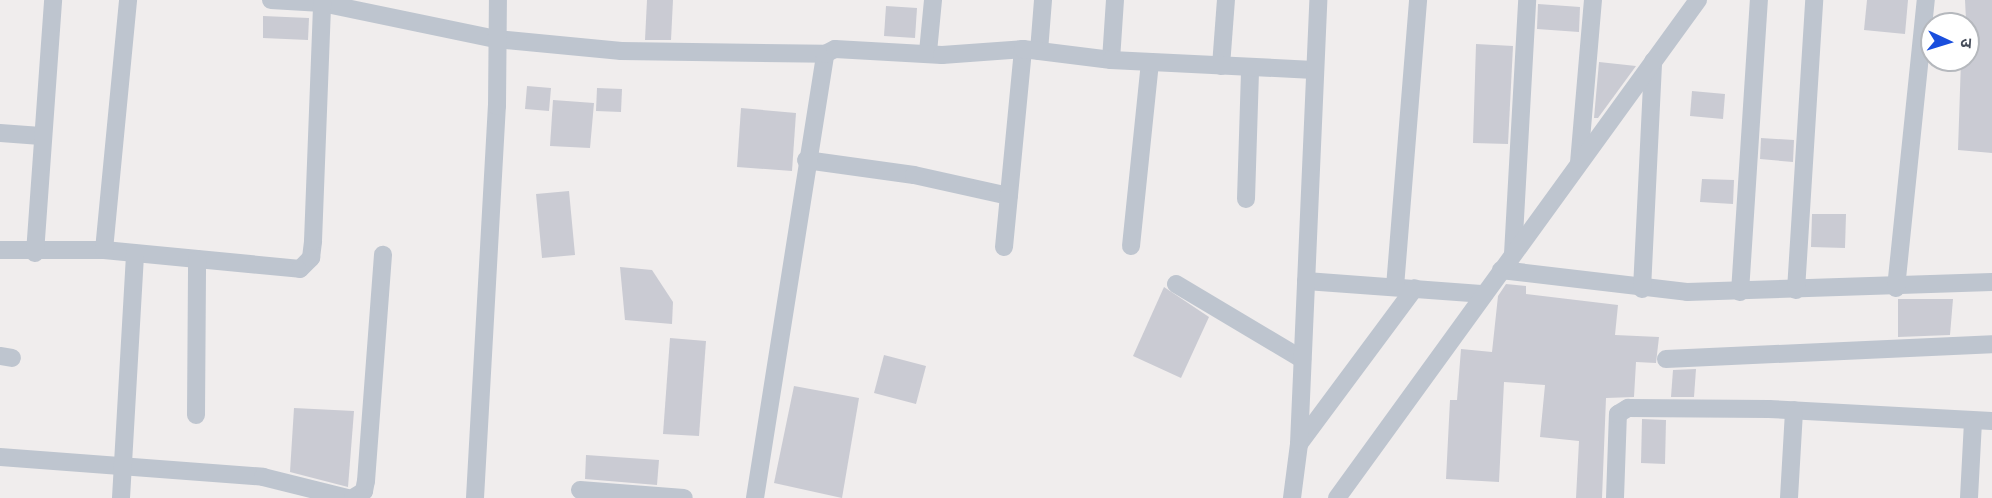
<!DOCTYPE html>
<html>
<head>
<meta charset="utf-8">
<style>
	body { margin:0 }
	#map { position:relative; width:1992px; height:498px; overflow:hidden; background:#f0eded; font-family:"Fira Sans","Noto Sans Devanagari",sans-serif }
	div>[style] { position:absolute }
	.building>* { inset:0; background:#cacbd3 }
	.street>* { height:18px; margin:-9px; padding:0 9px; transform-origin:9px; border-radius:9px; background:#bec5cf }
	span { translate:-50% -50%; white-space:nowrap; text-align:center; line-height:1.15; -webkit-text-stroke:6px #fff; paint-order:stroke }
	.north { position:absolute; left:1920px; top:12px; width:60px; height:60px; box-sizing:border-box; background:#fff; border:2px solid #b5b8bd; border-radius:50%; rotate:94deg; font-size:16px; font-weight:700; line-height:24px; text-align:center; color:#464d5a }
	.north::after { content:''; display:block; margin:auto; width:21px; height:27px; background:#1a4edd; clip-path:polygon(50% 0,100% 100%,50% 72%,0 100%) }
</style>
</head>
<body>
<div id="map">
	<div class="building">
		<i style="clip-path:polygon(647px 0,673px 0,671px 40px,645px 40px)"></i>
		<i style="clip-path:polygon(1867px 0,1908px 0,1905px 34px,1864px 30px)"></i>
		<i style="clip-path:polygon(1965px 0,1992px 0,1992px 153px,1958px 150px,1961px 60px,1968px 60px)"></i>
		<i style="clip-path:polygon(1538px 4px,1580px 7px,1579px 32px,1537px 29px)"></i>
		<i style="clip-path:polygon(886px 6px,917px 8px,915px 38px,884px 36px)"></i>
		<i style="clip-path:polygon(263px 16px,309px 18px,308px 40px,263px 38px)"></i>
		<i style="clip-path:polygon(1476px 44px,1513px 46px,1508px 144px,1473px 143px)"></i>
		<i style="clip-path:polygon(1599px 62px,1636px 66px,1598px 118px,1594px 118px)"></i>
		<i style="clip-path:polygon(527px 86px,551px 88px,549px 111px,525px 109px)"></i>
		<i style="clip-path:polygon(597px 88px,622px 89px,621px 112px,596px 111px)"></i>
		<i style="clip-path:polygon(1692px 91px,1725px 94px,1723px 119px,1690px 116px)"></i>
		<i style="clip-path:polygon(553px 100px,594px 103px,590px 148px,550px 146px)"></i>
		<i style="clip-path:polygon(741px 108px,796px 113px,792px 171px,737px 167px)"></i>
		<i style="clip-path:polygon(1761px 138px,1794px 140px,1793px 162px,1760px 159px)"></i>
		<i style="clip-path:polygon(1702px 179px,1734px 180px,1733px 204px,1700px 202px)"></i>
		<i style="clip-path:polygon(569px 191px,575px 255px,542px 258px,536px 194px)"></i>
		<i style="clip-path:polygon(1812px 214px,1846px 214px,1845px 248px,1811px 247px)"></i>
		<i style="clip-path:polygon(620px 267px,652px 270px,673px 302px,672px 324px,625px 320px)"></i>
		<i style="clip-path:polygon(1506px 284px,1526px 286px,1526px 294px,1618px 305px,1615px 335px,1659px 337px,1656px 363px,1636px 362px,1634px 397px,1606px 398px,1602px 498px,1576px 498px,1579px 441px,1540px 437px,1545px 385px,1504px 382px,1499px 482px,1446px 479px,1450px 400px,1457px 400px,1461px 349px,1492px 352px,1498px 296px)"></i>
		<i style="clip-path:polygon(1164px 287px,1209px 317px,1181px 378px,1133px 356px)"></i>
		<i style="clip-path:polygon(1898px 299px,1953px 299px,1950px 335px,1898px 337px)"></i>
		<i style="clip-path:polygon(670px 338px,706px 341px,699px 436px,663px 434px)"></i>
		<i style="clip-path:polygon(884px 355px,926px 366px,916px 404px,874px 393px)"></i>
		<i style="clip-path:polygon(1696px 369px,1694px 397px,1671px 397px,1673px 370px)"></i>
		<i style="clip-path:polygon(794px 386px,859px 398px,842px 498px,774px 483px)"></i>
		<i style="clip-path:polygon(294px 408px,354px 411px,348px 487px,290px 472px)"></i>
		<i style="clip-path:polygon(1642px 419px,1666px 420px,1665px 464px,1641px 463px)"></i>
		<i style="clip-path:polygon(586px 455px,659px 460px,657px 485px,585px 479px)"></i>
	</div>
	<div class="street">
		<i style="left:271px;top:0;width:51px;rotate:3.4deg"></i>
		<i style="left:322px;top:3px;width:178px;rotate:11.7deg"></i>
		<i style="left:496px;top:39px;width:126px;rotate:5.5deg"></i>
		<i style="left:621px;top:51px;width:204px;rotate:0.8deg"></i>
		<i style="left:1039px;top:51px;width:51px;rotate:-85.5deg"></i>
		<i style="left:928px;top:52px;width:52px;rotate:-84.5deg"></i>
		<i style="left:1111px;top:60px;width:60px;rotate:-86.2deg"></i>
		<i style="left:1221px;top:66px;width:66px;rotate:-85.7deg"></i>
		<i style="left:0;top:133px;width:41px;rotate:4.2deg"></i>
		<i style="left:806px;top:160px;width:109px;rotate:7.9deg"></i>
		<i style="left:914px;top:175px;width:97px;rotate:12.5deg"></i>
		<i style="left:1579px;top:163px;width:164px;rotate:-85.1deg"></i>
		<i style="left:1246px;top:199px;width:130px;rotate:-88.2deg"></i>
		<i style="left:1131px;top:246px;width:185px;rotate:-84.1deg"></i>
		<i style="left:1004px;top:247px;width:199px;rotate:-84.5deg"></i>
		<i style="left:0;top:250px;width:104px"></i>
		<i style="left:104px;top:250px;width:197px;rotate:5.5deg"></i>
		<i style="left:300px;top:269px;width:16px;rotate:-45deg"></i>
		<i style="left:311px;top:258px;width:17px;rotate:-83deg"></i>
		<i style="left:313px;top:241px;width:238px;rotate:-87.8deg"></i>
		<i style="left:104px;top:250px;width:251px;rotate:-84.5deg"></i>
		<i style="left:35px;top:253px;width:254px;rotate:-85.9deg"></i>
		<i style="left:1513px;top:254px;width:254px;rotate:-86.8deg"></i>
		<i style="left:1501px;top:270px;width:187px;rotate:6.7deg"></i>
		<i style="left:1687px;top:292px;width:305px;rotate:-1.9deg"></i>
		<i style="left:1306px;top:281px;width:179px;rotate:4.2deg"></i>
		<i style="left:1176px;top:284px;width:147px;rotate:30.8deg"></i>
		<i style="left:1395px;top:287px;width:288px;rotate:-85.4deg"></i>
		<i style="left:1896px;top:288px;width:290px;rotate:-84.1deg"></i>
		<i style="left:1642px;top:289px;width:228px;rotate:-87.2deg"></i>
		<i style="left:1796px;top:290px;width:291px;rotate:-86.4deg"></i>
		<i style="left:1740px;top:292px;width:293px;rotate:-86.3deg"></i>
		<i style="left:0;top:356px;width:12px;rotate:9deg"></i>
		<i style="left:1666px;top:359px;width:326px;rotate:-2.6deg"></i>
		<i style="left:196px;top:415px;width:156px;rotate:-89.6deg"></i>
		<i style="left:1299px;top:444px;width:194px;rotate:-53.4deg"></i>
		<i style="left:0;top:457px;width:264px;rotate:4.3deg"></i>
		<i style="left:263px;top:477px;width:87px;rotate:14deg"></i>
		<i style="left:580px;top:490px;width:104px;rotate:4.4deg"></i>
		<i style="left:121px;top:498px;width:245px;rotate:-86.7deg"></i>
		<i style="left:353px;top:498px;width:13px;rotate:-32deg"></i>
		<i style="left:364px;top:491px;width:10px;rotate:-79deg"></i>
		<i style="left:366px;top:481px;width:227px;rotate:-85.7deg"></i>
		<i style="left:475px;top:498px;width:393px;rotate:-86.8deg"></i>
		<i style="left:497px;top:106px;width:106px;rotate:-89.5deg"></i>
		<i style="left:755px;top:498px;width:449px;rotate:-81deg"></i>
		<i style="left:825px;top:54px;width:11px;rotate:-27deg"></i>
		<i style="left:835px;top:49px;width:107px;rotate:3.2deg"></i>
		<i style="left:942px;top:55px;width:81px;rotate:-4.2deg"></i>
		<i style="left:1023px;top:49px;width:89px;rotate:7.1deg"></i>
		<i style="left:1111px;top:60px;width:203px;rotate:2.8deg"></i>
		<i style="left:1292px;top:498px;width:54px;rotate:-82.6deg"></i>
		<i style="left:1299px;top:444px;width:444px;rotate:-87.5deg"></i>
		<i style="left:1337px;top:498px;width:615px;rotate:-54.06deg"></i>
		<i style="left:1615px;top:498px;width:84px;rotate:-88deg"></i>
		<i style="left:1618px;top:414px;width:12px;rotate:-31deg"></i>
		<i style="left:1628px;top:408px;width:141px;rotate:0.4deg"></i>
		<i style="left:1769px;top:409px;width:223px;rotate:3.1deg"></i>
		<i style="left:1789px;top:498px;width:88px;rotate:-86.7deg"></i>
		<i style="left:1969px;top:498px;width:77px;rotate:-87deg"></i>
	</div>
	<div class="north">उ</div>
</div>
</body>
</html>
